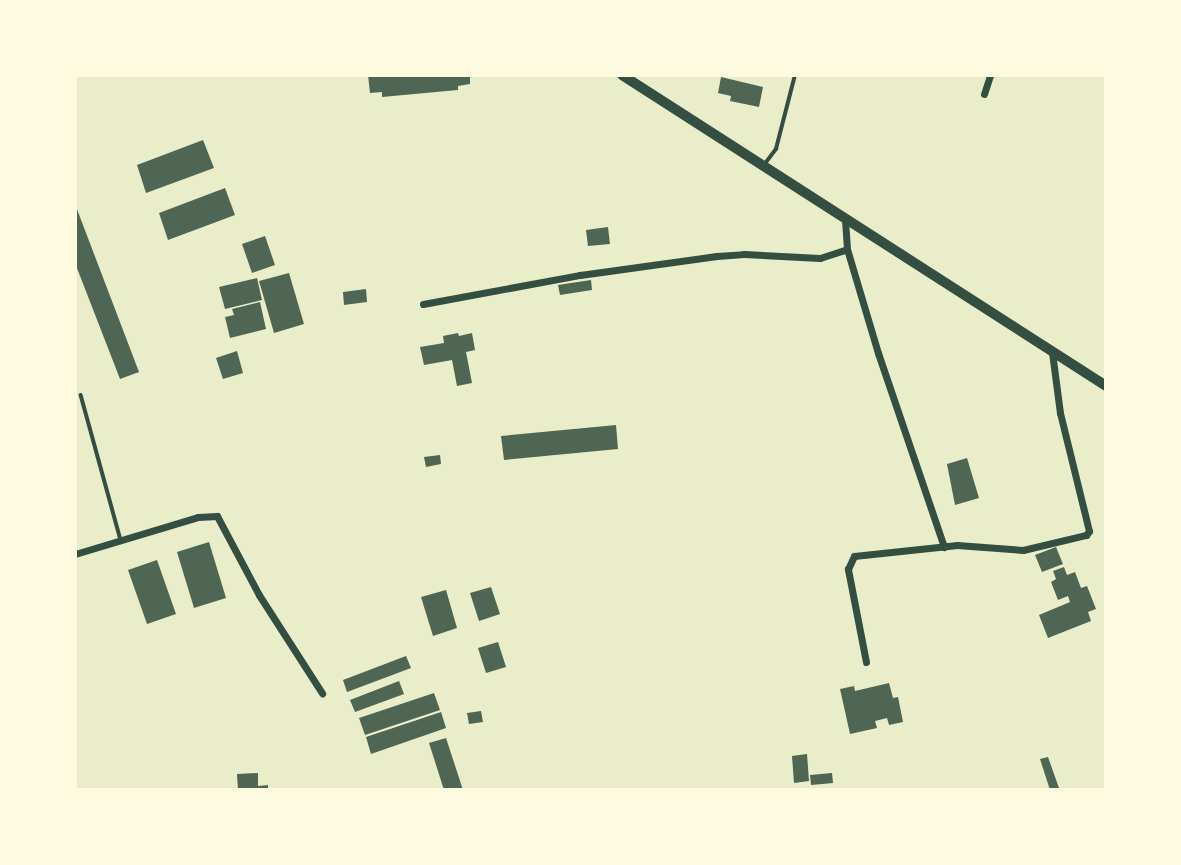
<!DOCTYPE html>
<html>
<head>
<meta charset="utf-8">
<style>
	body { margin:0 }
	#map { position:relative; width:1181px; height:865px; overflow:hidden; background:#e9edc9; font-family:"Fira Sans Condensed",sans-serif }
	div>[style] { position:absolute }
	.building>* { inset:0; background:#4f6655 }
	.service>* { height:3.5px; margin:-1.75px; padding:0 1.75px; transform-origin:1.75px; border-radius:1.75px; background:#344e41 }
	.minor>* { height:7px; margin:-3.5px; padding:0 3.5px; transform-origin:3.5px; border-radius:3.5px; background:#344e41 }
	.tertiary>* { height:10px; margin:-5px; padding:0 5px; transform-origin:5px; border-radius:5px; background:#344e41 }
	span { translate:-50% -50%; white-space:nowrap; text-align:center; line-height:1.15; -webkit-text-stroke:7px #fefae0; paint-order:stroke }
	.frame { position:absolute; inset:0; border:77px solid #fefae0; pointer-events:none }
</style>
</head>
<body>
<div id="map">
	<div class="building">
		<i style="clip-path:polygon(368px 75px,470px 75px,470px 84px,458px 86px,458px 90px,382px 97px,382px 92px,370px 93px)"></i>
		<i style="clip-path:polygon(721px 77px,763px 87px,759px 107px,730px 101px,731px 96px,718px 93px)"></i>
		<i style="clip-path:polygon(203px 140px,214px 168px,146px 193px,137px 165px)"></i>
		<i style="clip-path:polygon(225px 188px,235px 215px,168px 240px,159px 213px)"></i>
		<i style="clip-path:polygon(75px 204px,139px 372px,120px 379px,75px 263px)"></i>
		<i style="clip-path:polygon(608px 227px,610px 244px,588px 246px,586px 230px)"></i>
		<i style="clip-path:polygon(265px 236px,275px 265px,252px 273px,242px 244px)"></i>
		<i style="clip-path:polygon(289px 273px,304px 324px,274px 333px,259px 281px)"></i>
		<i style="clip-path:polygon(257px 278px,262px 300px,225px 309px,219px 287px)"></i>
		<i style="clip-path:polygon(591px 280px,592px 290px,560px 295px,558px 285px)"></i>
		<i style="clip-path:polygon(366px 289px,367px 302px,344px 305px,343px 292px)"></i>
		<i style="clip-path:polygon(260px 302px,266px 329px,230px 338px,225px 317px,234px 315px,232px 309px)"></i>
		<i style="clip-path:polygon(458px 333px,459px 336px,472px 333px,475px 350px,466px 352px,472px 383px,457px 386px,452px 360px,424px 365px,420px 347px,444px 343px,443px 336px)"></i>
		<i style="clip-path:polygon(237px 351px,243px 373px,223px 379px,216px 358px)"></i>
		<i style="clip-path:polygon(616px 425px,618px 449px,504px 460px,501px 436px)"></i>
		<i style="clip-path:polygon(440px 455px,441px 464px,426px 467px,424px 457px)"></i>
		<i style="clip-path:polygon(967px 458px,979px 498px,955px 505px,947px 464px)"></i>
		<i style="clip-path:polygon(209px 542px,226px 598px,194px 608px,177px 552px)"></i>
		<i style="clip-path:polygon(1056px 547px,1063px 564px,1042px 572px,1035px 555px)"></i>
		<i style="clip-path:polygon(157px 560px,176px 614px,147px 624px,128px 570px)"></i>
		<i style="clip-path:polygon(1064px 567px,1067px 575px,1075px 572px,1081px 588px,1087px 586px,1096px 609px,1088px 612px,1091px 621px,1048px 638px,1039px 615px,1070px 602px,1068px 596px,1058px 600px,1051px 582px,1056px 579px,1053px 571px)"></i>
		<i style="clip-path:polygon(491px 587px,500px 614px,479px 621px,470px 593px)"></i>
		<i style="clip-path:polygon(446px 590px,457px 628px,433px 636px,421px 597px)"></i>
		<i style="clip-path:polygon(498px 642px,506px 667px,486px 673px,478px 648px)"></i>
		<i style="clip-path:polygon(406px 656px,411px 668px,347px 692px,343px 680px)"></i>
		<i style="clip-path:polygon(399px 681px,404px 694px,355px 712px,350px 700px)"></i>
		<i style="clip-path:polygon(889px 683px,893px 698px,898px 697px,903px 722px,889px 725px,887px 718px,875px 721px,877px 728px,850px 734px,840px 689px,854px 686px,855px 691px)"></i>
		<i style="clip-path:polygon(434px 693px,440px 710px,365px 735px,359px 718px)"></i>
		<i style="clip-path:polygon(481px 711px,483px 722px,469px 724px,467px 713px)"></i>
		<i style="clip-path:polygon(441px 712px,446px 728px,371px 754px,366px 737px)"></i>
		<i style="clip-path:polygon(446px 738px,463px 790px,444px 790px,429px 743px)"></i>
		<i style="clip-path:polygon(807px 754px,809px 781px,794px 783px,792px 756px)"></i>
		<i style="clip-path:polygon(1048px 757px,1059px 788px,1053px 790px,1050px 790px,1040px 759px)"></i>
		<i style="clip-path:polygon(258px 773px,258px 786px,268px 785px,268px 790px,238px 790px,237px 774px)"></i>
		<i style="clip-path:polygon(832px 773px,833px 783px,811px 785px,810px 775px)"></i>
	</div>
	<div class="service">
		<i style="left:764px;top:165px;width:20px;rotate:-53deg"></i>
		<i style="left:776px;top:149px;width:76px;rotate:-75.6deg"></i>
		<i style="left:81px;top:395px;width:150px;rotate:74.6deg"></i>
	</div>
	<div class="minor">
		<i style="left:984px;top:94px;width:20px;rotate:-72deg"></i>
		<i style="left:845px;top:220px;width:29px;rotate:86deg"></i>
		<i style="left:847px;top:249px;width:109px;rotate:73.4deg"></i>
		<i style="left:878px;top:353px;width:205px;rotate:71.2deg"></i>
		<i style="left:423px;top:304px;width:160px;rotate:-10.5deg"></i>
		<i style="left:580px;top:275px;width:138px;rotate:-7.9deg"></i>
		<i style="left:717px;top:256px;width:27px;rotate:-4deg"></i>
		<i style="left:744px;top:254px;width:76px;rotate:3deg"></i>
		<i style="left:820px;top:258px;width:28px;rotate:-18deg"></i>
		<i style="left:75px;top:554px;width:128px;rotate:-16.7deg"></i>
		<i style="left:198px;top:517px;width:19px;rotate:-3deg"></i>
		<i style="left:217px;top:516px;width:89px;rotate:62deg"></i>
		<i style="left:259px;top:595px;width:117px;rotate:57.3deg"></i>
		<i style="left:866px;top:662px;width:95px;rotate:-101deg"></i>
		<i style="left:848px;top:569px;width:14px;rotate:-65deg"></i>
		<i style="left:854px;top:556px;width:104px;rotate:-6.1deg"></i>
		<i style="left:957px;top:545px;width:66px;rotate:4.3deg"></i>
		<i style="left:1023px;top:550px;width:65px;rotate:-13.4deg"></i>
		<i style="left:1086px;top:535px;width:5px;rotate:-53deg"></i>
		<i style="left:1089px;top:531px;width:122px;rotate:-103.8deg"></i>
		<i style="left:1060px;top:413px;width:62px;rotate:-97.5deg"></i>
	</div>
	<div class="tertiary">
		<i style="left:622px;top:75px;width:575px;rotate:32.72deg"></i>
	</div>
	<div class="frame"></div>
</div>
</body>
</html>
